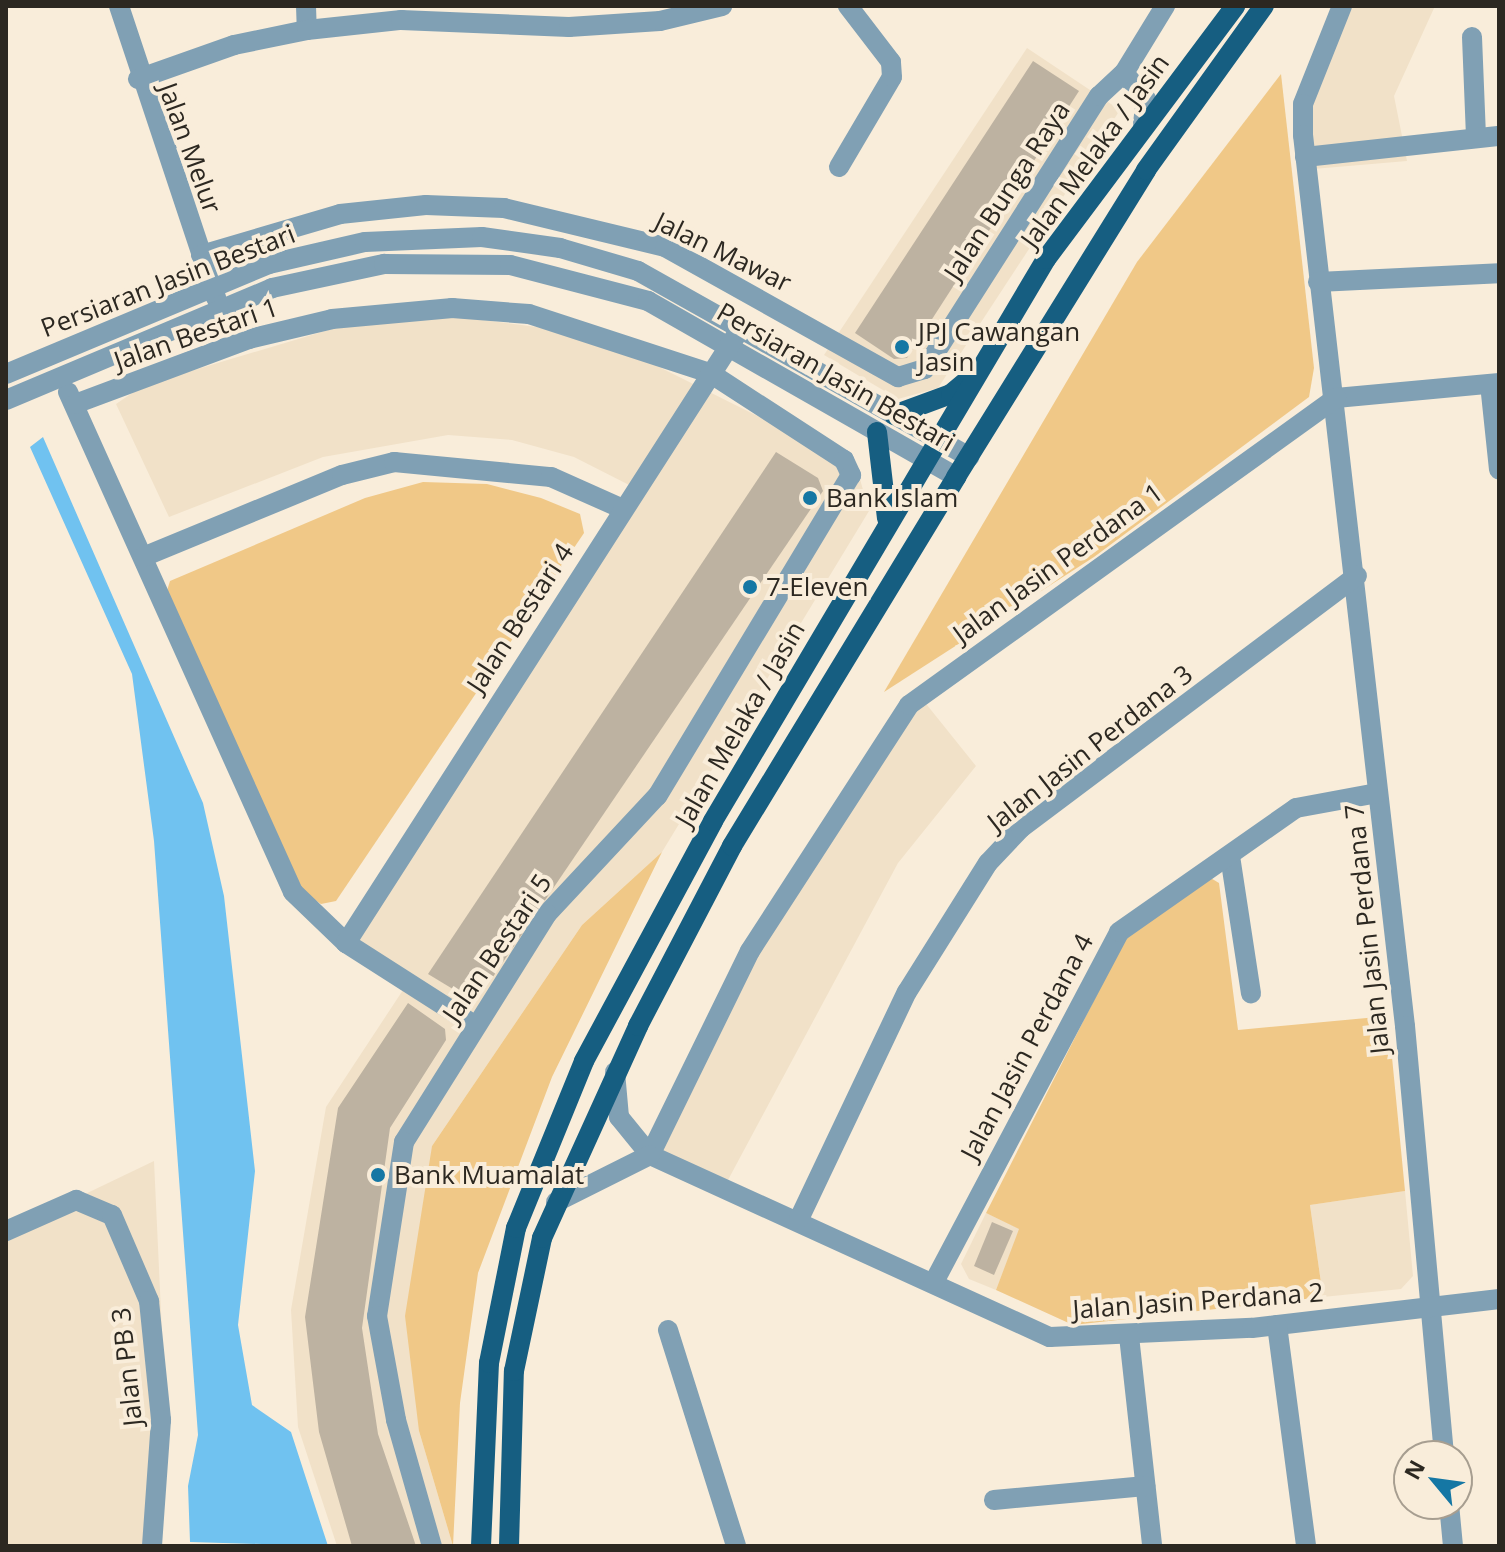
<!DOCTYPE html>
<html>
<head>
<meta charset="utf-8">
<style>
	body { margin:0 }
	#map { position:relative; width:1505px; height:1552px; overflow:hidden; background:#f9edda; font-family:"Open Sans",sans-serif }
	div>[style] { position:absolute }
	.built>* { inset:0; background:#f1e1c8 }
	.green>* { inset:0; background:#f0c887 }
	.water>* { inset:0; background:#70c2f0 }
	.building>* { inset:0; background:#bdb2a1 }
	.minor>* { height:20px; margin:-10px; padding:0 10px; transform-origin:10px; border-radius:10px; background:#80a0b4 }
	.major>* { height:20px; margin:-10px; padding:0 10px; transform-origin:10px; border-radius:10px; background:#165e81 }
	.dots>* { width:22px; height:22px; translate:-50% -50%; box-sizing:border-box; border:4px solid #f9edda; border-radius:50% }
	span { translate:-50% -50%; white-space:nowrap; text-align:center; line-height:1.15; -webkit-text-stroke:8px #f9edda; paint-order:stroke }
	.street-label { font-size:26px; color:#2c2821 }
	.poi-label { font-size:26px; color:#2c2821 }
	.left { translate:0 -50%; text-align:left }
	.frame { position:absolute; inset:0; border:8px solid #2c2821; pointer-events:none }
	.north { position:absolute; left:1393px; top:1440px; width:80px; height:80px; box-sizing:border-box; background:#f9edda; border:2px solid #a79e90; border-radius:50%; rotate:299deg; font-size:22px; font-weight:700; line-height:32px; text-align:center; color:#2c2821 }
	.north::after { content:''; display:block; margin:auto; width:28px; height:36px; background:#1577a4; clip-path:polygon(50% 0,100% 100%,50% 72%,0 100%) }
</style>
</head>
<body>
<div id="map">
	<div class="built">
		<i style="clip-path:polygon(1349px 6px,1435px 6px,1394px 96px,1407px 161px,1313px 169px,1309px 108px)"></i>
		<i style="clip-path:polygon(1027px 48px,1120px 110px,938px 388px,898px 399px,824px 355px)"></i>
		<i style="clip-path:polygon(452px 316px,544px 328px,627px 351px,856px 465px,869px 511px,662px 852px,582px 925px,432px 1146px,419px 1431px,453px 1546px,337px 1546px,298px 1427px,291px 1310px,326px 1107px,405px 987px,336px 943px,639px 490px,574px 457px,512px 440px,448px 435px,323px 457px,169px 517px,116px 404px,144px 385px,355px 322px)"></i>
		<i style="clip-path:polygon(923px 700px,976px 766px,898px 863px,728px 1180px,656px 1153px,753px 943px)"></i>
		<i style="clip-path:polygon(154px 1161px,168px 1462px,147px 1546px,6px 1546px,6px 1232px)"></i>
		<i style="clip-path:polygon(1405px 1191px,1413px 1276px,1401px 1289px,1323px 1297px,1310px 1205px)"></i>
		<i style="clip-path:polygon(986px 1213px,1020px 1229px,996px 1290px,969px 1279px,961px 1264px)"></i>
	</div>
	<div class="green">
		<i style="clip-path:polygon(1281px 74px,1314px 368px,1309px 397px,1094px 557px,884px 692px,1137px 262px)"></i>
		<i style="clip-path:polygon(423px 482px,487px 484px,541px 498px,580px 514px,584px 533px,336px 901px,321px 904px,300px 890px,166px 594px,170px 581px,365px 498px)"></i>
		<i style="clip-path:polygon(662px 852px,552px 1077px,478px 1273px,460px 1403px,453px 1546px,419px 1431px,405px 1316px,432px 1146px,582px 925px)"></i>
		<i style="clip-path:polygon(1209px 877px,1219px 883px,1238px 1030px,1388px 1016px,1405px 1191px,1310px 1205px,1323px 1297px,1073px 1325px,996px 1290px,1019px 1229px,986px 1213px,1125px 939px)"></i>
	</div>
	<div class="water">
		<i style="clip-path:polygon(43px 437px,203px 803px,224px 896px,255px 1171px,238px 1325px,252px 1405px,291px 1432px,328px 1546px,190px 1542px,188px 1486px,198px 1435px,154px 841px,132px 674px,30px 447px)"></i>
	</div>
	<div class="building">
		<i style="clip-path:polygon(1033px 61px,1079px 91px,907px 358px,894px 359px,855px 333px)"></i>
		<i style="clip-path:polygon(776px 452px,818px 478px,823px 491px,480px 996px,466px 997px,428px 974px)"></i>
		<i style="clip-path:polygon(408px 1003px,445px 1029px,446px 1040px,390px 1128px,362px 1328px,378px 1434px,416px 1546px,352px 1546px,319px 1432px,305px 1317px,338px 1108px)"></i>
		<i style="clip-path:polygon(992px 1222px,1013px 1231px,994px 1275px,974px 1266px)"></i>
	</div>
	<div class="minor">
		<i style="left:119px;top:6px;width:308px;rotate:71.6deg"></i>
		<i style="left:306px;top:6px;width:24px;rotate:88deg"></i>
		<i style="left:1342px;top:6px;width:105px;rotate:111.7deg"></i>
		<i style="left:1303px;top:104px;width:31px;rotate:90deg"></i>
		<i style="left:1303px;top:135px;width:897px;rotate:83.47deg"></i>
		<i style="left:1405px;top:1026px;width:432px;rotate:84.8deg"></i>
		<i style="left:1472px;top:37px;width:100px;rotate:87.7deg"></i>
		<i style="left:1124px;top:73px;width:34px;rotate:50deg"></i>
		<i style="left:1146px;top:99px;width:25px;rotate:97deg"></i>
		<i style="left:138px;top:79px;width:102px;rotate:-19.5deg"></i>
		<i style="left:234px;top:45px;width:75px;rotate:-11.6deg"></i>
		<i style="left:307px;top:30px;width:95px;rotate:-6.1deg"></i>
		<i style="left:401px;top:20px;width:168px;rotate:2.4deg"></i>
		<i style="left:569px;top:27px;width:91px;rotate:-3.8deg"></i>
		<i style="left:660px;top:21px;width:64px;rotate:-13.6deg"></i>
		<i style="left:1305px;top:157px;width:194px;rotate:-6.2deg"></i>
		<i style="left:839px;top:167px;width:104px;rotate:-59.5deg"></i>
		<i style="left:892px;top:77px;width:15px;rotate:-94deg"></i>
		<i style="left:891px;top:62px;width:71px;rotate:-127.5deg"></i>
		<i style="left:201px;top:255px;width:145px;rotate:-16.4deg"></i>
		<i style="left:340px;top:214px;width:86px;rotate:-6deg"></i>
		<i style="left:426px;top:205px;width:78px;rotate:2.2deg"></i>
		<i style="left:504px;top:208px;width:166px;rotate:13.6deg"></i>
		<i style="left:665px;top:247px;width:267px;rotate:29.2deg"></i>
		<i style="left:898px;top:377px;width:28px;rotate:-17deg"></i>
		<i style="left:925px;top:369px;width:324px;rotate:-57.5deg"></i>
		<i style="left:1099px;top:96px;width:34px;rotate:-43deg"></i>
		<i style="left:1124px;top:73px;width:79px;rotate:-58.5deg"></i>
		<i style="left:1318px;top:282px;width:181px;rotate:-2.8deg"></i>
		<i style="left:6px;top:374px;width:285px;rotate:-22.7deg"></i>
		<i style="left:269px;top:264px;width:98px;rotate:-12.9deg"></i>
		<i style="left:365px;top:242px;width:117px;rotate:-2.4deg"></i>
		<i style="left:482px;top:237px;width:79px;rotate:8deg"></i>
		<i style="left:560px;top:248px;width:81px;rotate:16.4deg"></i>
		<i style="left:638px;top:271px;width:380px;rotate:29.3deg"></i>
		<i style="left:1490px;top:384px;width:86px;rotate:84deg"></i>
		<i style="left:68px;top:392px;width:548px;rotate:65.77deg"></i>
		<i style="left:293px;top:892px;width:74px;rotate:43.9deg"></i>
		<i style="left:346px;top:943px;width:154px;rotate:32.6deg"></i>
		<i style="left:1336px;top:398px;width:164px;rotate:-5.3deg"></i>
		<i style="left:6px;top:400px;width:289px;rotate:-22.8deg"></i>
		<i style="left:272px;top:288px;width:115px;rotate:-12.1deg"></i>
		<i style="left:384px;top:264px;width:126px;rotate:0.5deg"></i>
		<i style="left:510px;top:265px;width:143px;rotate:14.6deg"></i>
		<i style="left:648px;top:301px;width:355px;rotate:29.7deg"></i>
		<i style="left:75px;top:404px;width:186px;rotate:-20.5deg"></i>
		<i style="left:249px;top:339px;width:85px;rotate:-13.5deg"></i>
		<i style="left:332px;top:319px;width:121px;rotate:-5.2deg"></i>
		<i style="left:452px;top:308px;width:77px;rotate:4.5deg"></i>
		<i style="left:529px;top:314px;width:190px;rotate:18.1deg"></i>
		<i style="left:710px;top:373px;width:160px;rotate:33deg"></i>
		<i style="left:844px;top:460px;width:17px;rotate:65deg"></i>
		<i style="left:851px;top:475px;width:375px;rotate:121.1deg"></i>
		<i style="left:657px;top:796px;width:161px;rotate:133deg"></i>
		<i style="left:547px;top:914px;width:269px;rotate:122.1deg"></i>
		<i style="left:404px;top:1142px;width:176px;rotate:98.8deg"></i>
		<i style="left:377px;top:1316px;width:106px;rotate:79.6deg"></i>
		<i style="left:396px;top:1420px;width:131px;rotate:74.1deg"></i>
		<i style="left:143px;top:557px;width:215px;rotate:-22.4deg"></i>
		<i style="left:342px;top:475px;width:54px;rotate:-14deg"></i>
		<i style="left:394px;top:462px;width:158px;rotate:5.5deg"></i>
		<i style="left:551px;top:477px;width:79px;rotate:24deg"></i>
		<i style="left:1230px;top:856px;width:139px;rotate:81.3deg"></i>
		<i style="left:346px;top:943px;width:724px;rotate:-57.3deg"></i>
		<i style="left:615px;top:1072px;width:45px;rotate:84.9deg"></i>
		<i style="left:619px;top:1117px;width:49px;rotate:50.8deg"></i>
		<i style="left:650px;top:1155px;width:439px;rotate:24.5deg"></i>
		<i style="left:1050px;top:1337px;width:202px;rotate:-2.6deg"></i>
		<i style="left:1252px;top:1328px;width:249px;rotate:-6.7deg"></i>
		<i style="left:650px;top:1155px;width:227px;rotate:-63.9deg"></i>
		<i style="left:750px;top:951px;width:293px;rotate:-57.1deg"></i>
		<i style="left:909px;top:705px;width:526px;rotate:-35.71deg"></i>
		<i style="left:556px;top:1202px;width:105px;rotate:-26.6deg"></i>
		<i style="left:799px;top:1219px;width:251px;rotate:-64.6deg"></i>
		<i style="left:907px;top:992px;width:152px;rotate:-57.9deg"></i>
		<i style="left:988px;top:863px;width:48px;rotate:-46.7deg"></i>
		<i style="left:1021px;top:828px;width:420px;rotate:-36.9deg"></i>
		<i style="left:6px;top:1231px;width:77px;rotate:-23.9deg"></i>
		<i style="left:76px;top:1200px;width:39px;rotate:23deg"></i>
		<i style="left:112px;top:1215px;width:94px;rotate:66.7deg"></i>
		<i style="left:149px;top:1301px;width:120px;rotate:84.2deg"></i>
		<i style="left:161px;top:1420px;width:126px;rotate:94.1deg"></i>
		<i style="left:934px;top:1282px;width:396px;rotate:-62.1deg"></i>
		<i style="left:1119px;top:932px;width:216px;rotate:-35deg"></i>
		<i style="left:1296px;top:808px;width:82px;rotate:-10.5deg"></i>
		<i style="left:1277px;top:1325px;width:223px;rotate:82.5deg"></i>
		<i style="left:668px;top:1330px;width:226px;rotate:72.5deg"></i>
		<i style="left:1129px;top:1336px;width:211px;rotate:83.7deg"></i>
		<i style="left:994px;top:1500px;width:152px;rotate:-5.3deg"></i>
		<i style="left:1449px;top:1504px;width:42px;rotate:84.6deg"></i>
	</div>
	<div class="major">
		<i style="left:894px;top:415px;width:61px;rotate:-20.2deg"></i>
		<i style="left:951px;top:394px;width:23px;rotate:-40deg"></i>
		<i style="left:877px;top:432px;width:87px;rotate:83.4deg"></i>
		<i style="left:481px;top:1546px;width:183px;rotate:-87.5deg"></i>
		<i style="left:489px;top:1363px;width:138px;rotate:-78.7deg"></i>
		<i style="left:516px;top:1228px;width:180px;rotate:-67.8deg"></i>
		<i style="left:584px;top:1061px;width:272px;rotate:-61.7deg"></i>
		<i style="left:713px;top:821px;width:653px;rotate:-59.35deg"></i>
		<i style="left:1046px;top:259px;width:316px;rotate:-53.2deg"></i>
		<i style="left:509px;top:1546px;width:175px;rotate:-88.4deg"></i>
		<i style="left:514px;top:1371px;width:136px;rotate:-78.1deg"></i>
		<i style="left:542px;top:1238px;width:233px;rotate:-65.6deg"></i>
		<i style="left:638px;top:1026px;width:203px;rotate:-62.4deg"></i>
		<i style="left:732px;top:846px;width:432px;rotate:-58.7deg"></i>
		<i style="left:956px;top:477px;width:361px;rotate:-58.2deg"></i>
		<i style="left:1146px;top:170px;width:202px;rotate:-54.3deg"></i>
	</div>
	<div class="dots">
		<i style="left:902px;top:347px;background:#1577a4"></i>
		<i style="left:810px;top:498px;background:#1577a4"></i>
		<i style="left:750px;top:587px;background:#1577a4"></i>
		<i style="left:378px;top:1175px;background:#1577a4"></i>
	</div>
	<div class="street-label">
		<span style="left:190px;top:148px;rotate:70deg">Jalan Melur</span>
		<span style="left:1095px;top:151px;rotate:-54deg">Jalan Melaka / Jasin</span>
		<span style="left:1007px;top:191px;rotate:-57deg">Jalan Bunga Raya</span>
		<span style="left:723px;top:252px;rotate:26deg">Jalan Mawar</span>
		<span style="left:168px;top:281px;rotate:-21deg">Persiaran Jasin Bestari</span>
		<span style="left:196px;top:334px;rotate:-19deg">Jalan Bestari 1</span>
		<span style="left:836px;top:377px;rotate:30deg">Persiaran Jasin Bestari</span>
		<span style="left:1058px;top:563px;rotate:-36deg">Jalan Jasin Perdana 1</span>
		<span style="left:520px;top:618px;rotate:-57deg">Jalan Bestari 4</span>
		<span style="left:740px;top:724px;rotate:-60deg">Jalan Melaka / Jasin</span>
		<span style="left:1090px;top:748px;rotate:-38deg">Jalan Jasin Perdana 3</span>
		<span style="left:1367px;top:929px;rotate:-96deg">Jalan Jasin Perdana 7</span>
		<span style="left:497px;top:948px;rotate:-56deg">Jalan Bestari 5</span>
		<span style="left:1027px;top:1047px;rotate:-62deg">Jalan Jasin Perdana 4</span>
		<span style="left:1198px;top:1301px;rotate:-4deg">Jalan Jasin Perdana 2</span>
		<span style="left:127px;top:1367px;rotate:-96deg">Jalan PB 3</span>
	</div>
	<div class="poi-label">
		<span class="left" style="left:918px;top:347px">JPJ Cawangan<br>Jasin</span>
		<span class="left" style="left:826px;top:498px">Bank Islam</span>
		<span class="left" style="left:766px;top:587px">7-Eleven</span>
		<span class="left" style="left:394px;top:1175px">Bank Muamalat</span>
	</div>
	<div class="frame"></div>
	<div class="north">N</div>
</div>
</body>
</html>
